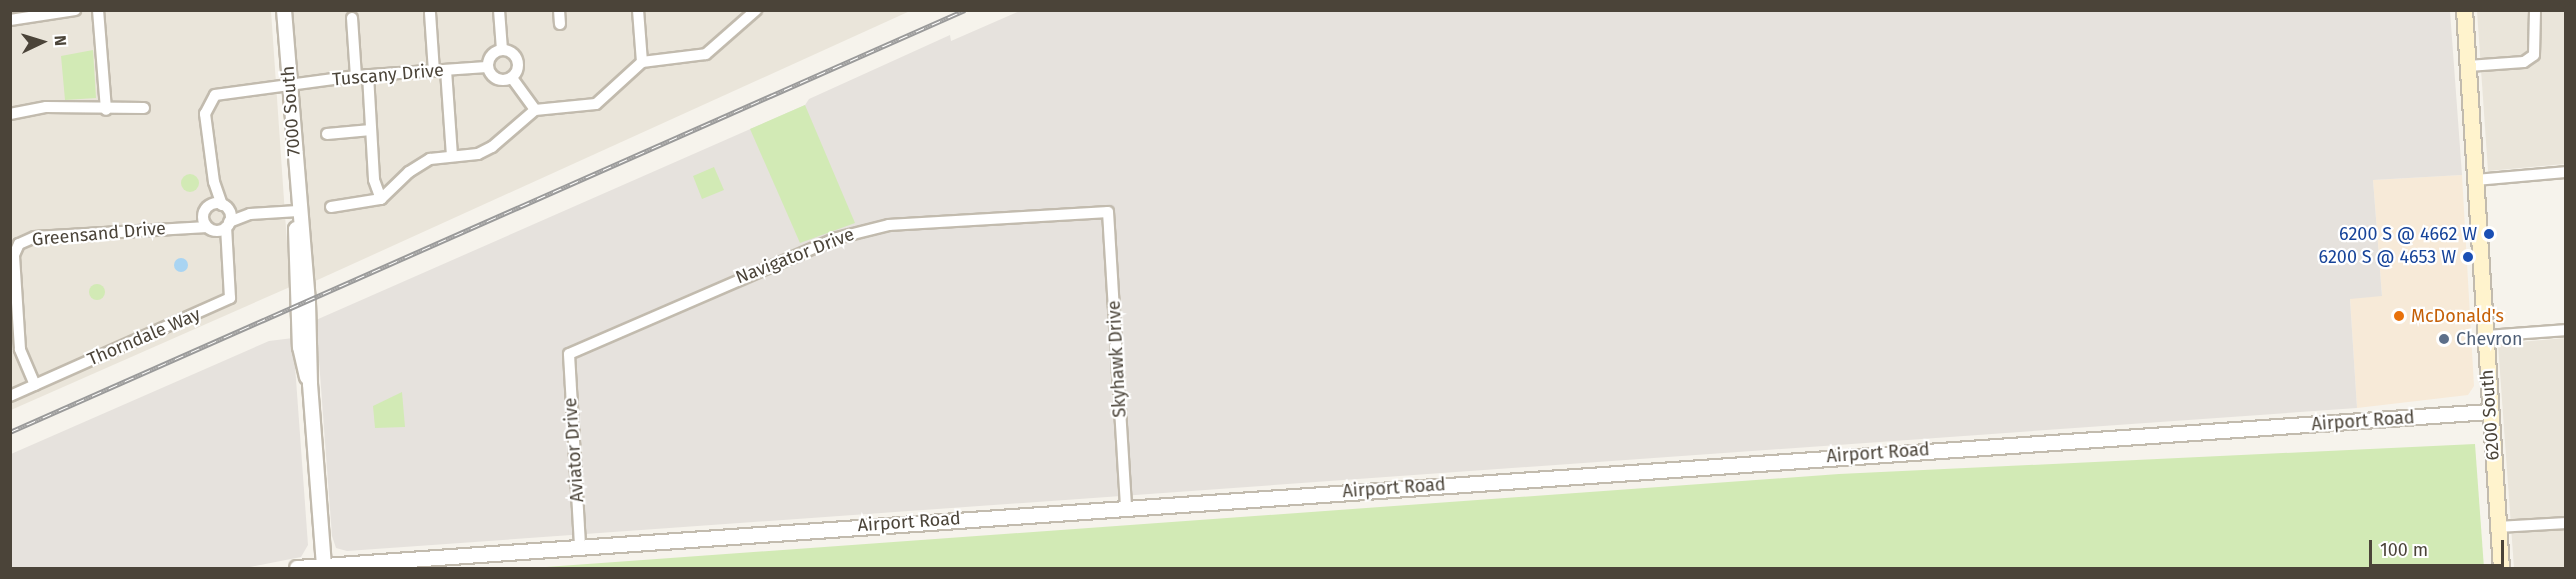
<!DOCTYPE html>
<html>
<head>
<meta charset="utf-8">
<style>
	body { margin:0 }
	#map { position:relative; width:2576px; height:579px; overflow:hidden; background:#f6f3ec; font-family:"Fira Sans",sans-serif }
	div>[style] { position:absolute }
	.residential>* { inset:0; background:#eae5da }
	.commercial>* { inset:0; background:#f7ead8 }
	.industrial>* { inset:0; background:#e6e2dd }
	.green>* { inset:0; background:#d2eab5 }
	.round { border-radius:50% }
	.water>* { inset:0; background:#a9d4f2 }
	.roads { filter:drop-shadow(2px 0 #c2bbae) drop-shadow(-2px 0 #c2bbae) drop-shadow(0 2px #c2bbae) drop-shadow(0 -2px #c2bbae) }
	.minor>* { height:10px; margin:-5px; padding:0 5px; transform-origin:5px; border-radius:5px; background:#fff }
	.minor>.ring { margin:-5px; padding:0; box-sizing:content-box; background:none; border:10px solid #fff; border-radius:50% }
	.tertiary>* { height:14px; margin:-7px; padding:0 7px; transform-origin:7px; border-radius:7px; background:#fff }
	.secondary>* { height:15px; margin:-7.5px; padding:0 7.5px; transform-origin:7.5px; border-radius:7.5px; background:#fff3cd }
	.rail>* { height:5px; margin-top:-2.5px; transform-origin:0; background:repeating-linear-gradient(90deg,#fff 0 9px,#9a9a9a 0 18px); box-sizing:border-box; border-block:2px solid #9a9a9a }
	.dots>* { width:16px; height:16px; translate:-50% -50%; box-sizing:border-box; border:3px solid #fff; border-radius:50% }
	span { translate:-50% -50%; white-space:nowrap; text-align:center; line-height:1.15; -webkit-text-stroke:4.5px #fff; paint-order:stroke }
	.street-label { font-size:18px; color:#4b4439 }
	.transit-label { font-size:18px; color:#164399 }
	.right { translate:-100% -50%; text-align:right }
	.food-label { font-size:18px; color:#c56008 }
	.left { translate:0 -50%; text-align:left }
	.service-label { font-size:18px; color:#4e5e75 }
	.frame { position:absolute; inset:0; border:12px solid #4b4439; pointer-events:none }
	.north { position:absolute; left:12px; top:12px; width:60px; height:60px; -webkit-text-stroke:4px #fff; paint-order:stroke; rotate:86deg; font-size:16px; font-weight:700; line-height:24px; text-align:center; color:#4b4439 }
	.north::after { content:''; display:block; margin:auto; width:21px; height:27px; background:#4b4439; clip-path:polygon(50% 0,100% 100%,50% 72%,0 100%) }
	.scale { position:absolute; left:2369px; top:540px; width:135px; height:27px; box-sizing:border-box; border:3px solid #4b4439; border-top:0; padding-left:8px; font-size:18px; line-height:21px; white-space:nowrap; color:#4b4439; -webkit-text-stroke:4px #fff; paint-order:stroke }
</style>
</head>
<body>
<div id="map">
	<div class="residential">
		<i style="clip-path:polygon(293px 10px,910px 11px,313px 282px)"></i>
		<i style="clip-path:polygon(11px 11px,271px 11px,290px 287px,11px 410px)"></i>
		<i style="clip-path:polygon(2477px 11px,2565px 11px,2565px 164px,2488px 171px)"></i>
		<i style="clip-path:polygon(2565px 338px,2565px 568px,2514px 568px,2498px 344px)"></i>
	</div>
	<div class="commercial">
		<i style="clip-path:polygon(2462px 175px,2474px 386px,2468px 395px,2357px 408px,2350px 298px,2382px 295px,2373px 180px)"></i>
	</div>
	<div class="industrial">
		<i style="clip-path:polygon(1020px 11px,2450px 11px,2462px 175px,2373px 180px,2382px 296px,2350px 299px,2357px 408px,347px 551px,336px 548px,332px 536px,316px 320px,805px 105px,809px 99px,950px 35px,951px 41px)"></i>
		<i style="clip-path:polygon(293px 338px,308px 545px,301px 557px,245px 568px,11px 568px,11px 454px,269px 341px)"></i>
	</div>
	<div class="green">
		<i style="clip-path:polygon(93px 50px,96px 98px,65px 100px,61px 56px)"></i>
		<i style="clip-path:polygon(805px 105px,855px 223px,800px 243px,750px 129px)"></i>
		<i style="clip-path:polygon(714px 167px,724px 190px,702px 199px,693px 176px)"></i>
		<i class="round" style="left:181px;top:174px;width:18px;height:18px"></i>
		<i class="round" style="left:89px;top:284px;width:16px;height:16px"></i>
		<i style="clip-path:polygon(402px 392px,405px 427px,375px 428px,373px 406px)"></i>
		<i style="clip-path:polygon(2475px 444px,2484px 568px,532px 568px,1839px 474px)"></i>
	</div>
	<div class="water">
		<i class="round" style="left:174px;top:258px;width:14px;height:14px"></i>
	</div>
	<div class="roads">
		<div class="minor">
			<i style="left:98px;top:10px;width:100px;rotate:85.4deg"></i>
			<i style="left:499px;top:10px;width:40px;rotate:85.7deg"></i>
			<i style="left:559px;top:10px;width:14px;rotate:86deg"></i>
			<i style="left:638px;top:10px;width:52px;rotate:85.6deg"></i>
			<i style="left:430px;top:13px;width:58px;rotate:86.1deg"></i>
			<i style="left:352px;top:18px;width:58px;rotate:86.1deg"></i>
			<i style="left:10px;top:20px;width:66px;rotate:-8.7deg"></i>
			<i class="ring" style="left:488px;top:50px;width:20px;height:20px"></i>
			<i style="left:2468px;top:66px;width:56px;rotate:-4.1deg"></i>
			<i style="left:2524px;top:62px;width:12px;rotate:-35deg"></i>
			<i style="left:2534px;top:55px;width:45px;rotate:-88.7deg"></i>
			<i style="left:446px;top:70px;width:86px;rotate:86deg"></i>
			<i style="left:368px;top:75px;width:105px;rotate:86.7deg"></i>
			<i style="left:374px;top:180px;width:20px;rotate:70deg"></i>
			<i style="left:512px;top:78px;width:39px;rotate:54deg"></i>
			<i style="left:10px;top:114px;width:37px;rotate:-11deg"></i>
			<i style="left:46px;top:107px;width:98px;rotate:0.6deg"></i>
			<i style="left:327px;top:134px;width:44px;rotate:-5.2deg"></i>
			<i style="left:2475px;top:180px;width:91px;rotate:-5deg"></i>
			<i class="ring" style="left:203px;top:203px;width:18px;height:18px"></i>
			<i style="left:222px;top:205px;width:24px;rotate:-109deg"></i>
			<i style="left:214px;top:182px;width:69px;rotate:-97.5deg"></i>
			<i style="left:205px;top:114px;width:21px;rotate:-62deg"></i>
			<i style="left:215px;top:95px;width:142px;rotate:-7.7deg"></i>
			<i style="left:356px;top:76px;width:131px;rotate:-3.9deg"></i>
			<i style="left:331px;top:207px;width:51px;rotate:-9.1deg"></i>
			<i style="left:381px;top:199px;width:39px;rotate:-44deg"></i>
			<i style="left:409px;top:172px;width:25px;rotate:-32deg"></i>
			<i style="left:430px;top:159px;width:48px;rotate:-5.9deg"></i>
			<i style="left:478px;top:154px;width:16px;rotate:-27deg"></i>
			<i style="left:492px;top:147px;width:57px;rotate:-40.7deg"></i>
			<i style="left:535px;top:110px;width:61px;rotate:-5.6deg"></i>
			<i style="left:596px;top:104px;width:62px;rotate:-42.4deg"></i>
			<i style="left:642px;top:62px;width:64px;rotate:-7.1deg"></i>
			<i style="left:706px;top:54px;width:67px;rotate:-41.3deg"></i>
			<i style="left:229px;top:222px;width:22px;rotate:-21deg"></i>
			<i style="left:250px;top:214px;width:48px;rotate:-3.6deg"></i>
			<i style="left:2485px;top:336px;width:81px;rotate:-4.2deg"></i>
			<i style="left:35px;top:385px;width:39px;rotate:-113deg"></i>
			<i style="left:20px;top:349px;width:94px;rotate:-93.7deg"></i>
			<i style="left:14px;top:255px;width:12px;rotate:-66deg"></i>
			<i style="left:19px;top:244px;width:17px;rotate:-24deg"></i>
			<i style="left:35px;top:237px;width:172px;rotate:-3.3deg"></i>
			<i style="left:10px;top:396px;width:241px;rotate:-24deg"></i>
			<i style="left:230px;top:298px;width:71px;rotate:-93.2deg"></i>
			<i style="left:2498px;top:527px;width:68px;rotate:-3.4deg"></i>
			<i style="left:580px;top:545px;width:191px;rotate:-93.3deg"></i>
			<i style="left:569px;top:354px;width:292px;rotate:-23.4deg"></i>
			<i style="left:837px;top:238px;width:54px;rotate:-14deg"></i>
			<i style="left:889px;top:225px;width:219px;rotate:-3.4deg"></i>
			<i style="left:1108px;top:212px;width:296px;rotate:86.5deg"></i>
		</div>
		<div class="tertiary">
			<i style="left:284px;top:10px;width:293px;rotate:85.3deg"></i>
			<i style="left:308px;top:302px;width:82px;rotate:88.6deg"></i>
			<i style="left:310px;top:384px;width:181px;rotate:85.6deg"></i>
			<i style="left:296px;top:229px;width:118px;rotate:88.1deg"></i>
			<i style="left:300px;top:347px;width:31px;rotate:77deg"></i>
			<i style="left:297px;top:568px;width:2199px;rotate:-4.07deg"></i>
		</div>
		<div class="secondary">
			<i style="left:2464px;top:10px;width:559px;rotate:86.21deg"></i>
		</div>
	</div>
	<div class="rail">
		<i style="left:10px;top:432px;width:1044px;rotate:-23.84deg"></i>
	</div>
	<div class="dots">
		<i style="left:2489px;top:234px;background:#1a4fb4"></i>
		<i style="left:2468px;top:257px;background:#1a4fb4"></i>
		<i style="left:2399px;top:316px;background:#e8710a"></i>
		<i style="left:2444px;top:339px;background:#5c6f8a"></i>
	</div>
	<div class="street-label">
		<span style="left:388px;top:75px;rotate:-5deg">Tuscany Drive</span>
		<span style="left:291px;top:111px;rotate:-94deg">7000 South</span>
		<span style="left:99px;top:234px;rotate:-5deg">Greensand Drive</span>
		<span style="left:795px;top:256px;rotate:-21deg">Navigator Drive</span>
		<span style="left:144px;top:337px;rotate:-23deg">Thorndale Way</span>
		<span style="left:1117px;top:359px;rotate:-93deg">Skyhawk Drive</span>
		<span style="left:2490px;top:415px;rotate:-94deg">6200 South</span>
		<span style="left:2363px;top:421px;rotate:-4deg">Airport Road</span>
		<span style="left:574px;top:450px;rotate:-94deg">Aviator Drive</span>
		<span style="left:1878px;top:453px;rotate:-4deg">Airport Road</span>
		<span style="left:1394px;top:488px;rotate:-4deg">Airport Road</span>
		<span style="left:909px;top:522px;rotate:-4deg">Airport Road</span>
	</div>
	<div class="transit-label">
		<span class="right" style="left:2477px;top:234px">6200 S @ 4662 W</span>
		<span class="right" style="left:2456px;top:257px">6200 S @ 4653 W</span>
	</div>
	<div class="food-label">
		<span class="left" style="left:2411px;top:316px">McDonald's</span>
	</div>
	<div class="service-label">
		<span class="left" style="left:2456px;top:339px">Chevron</span>
	</div>
	<div class="frame"></div>
	<div class="north">N</div>
	<div class="scale">100 m</div>
</div>
</body>
</html>
